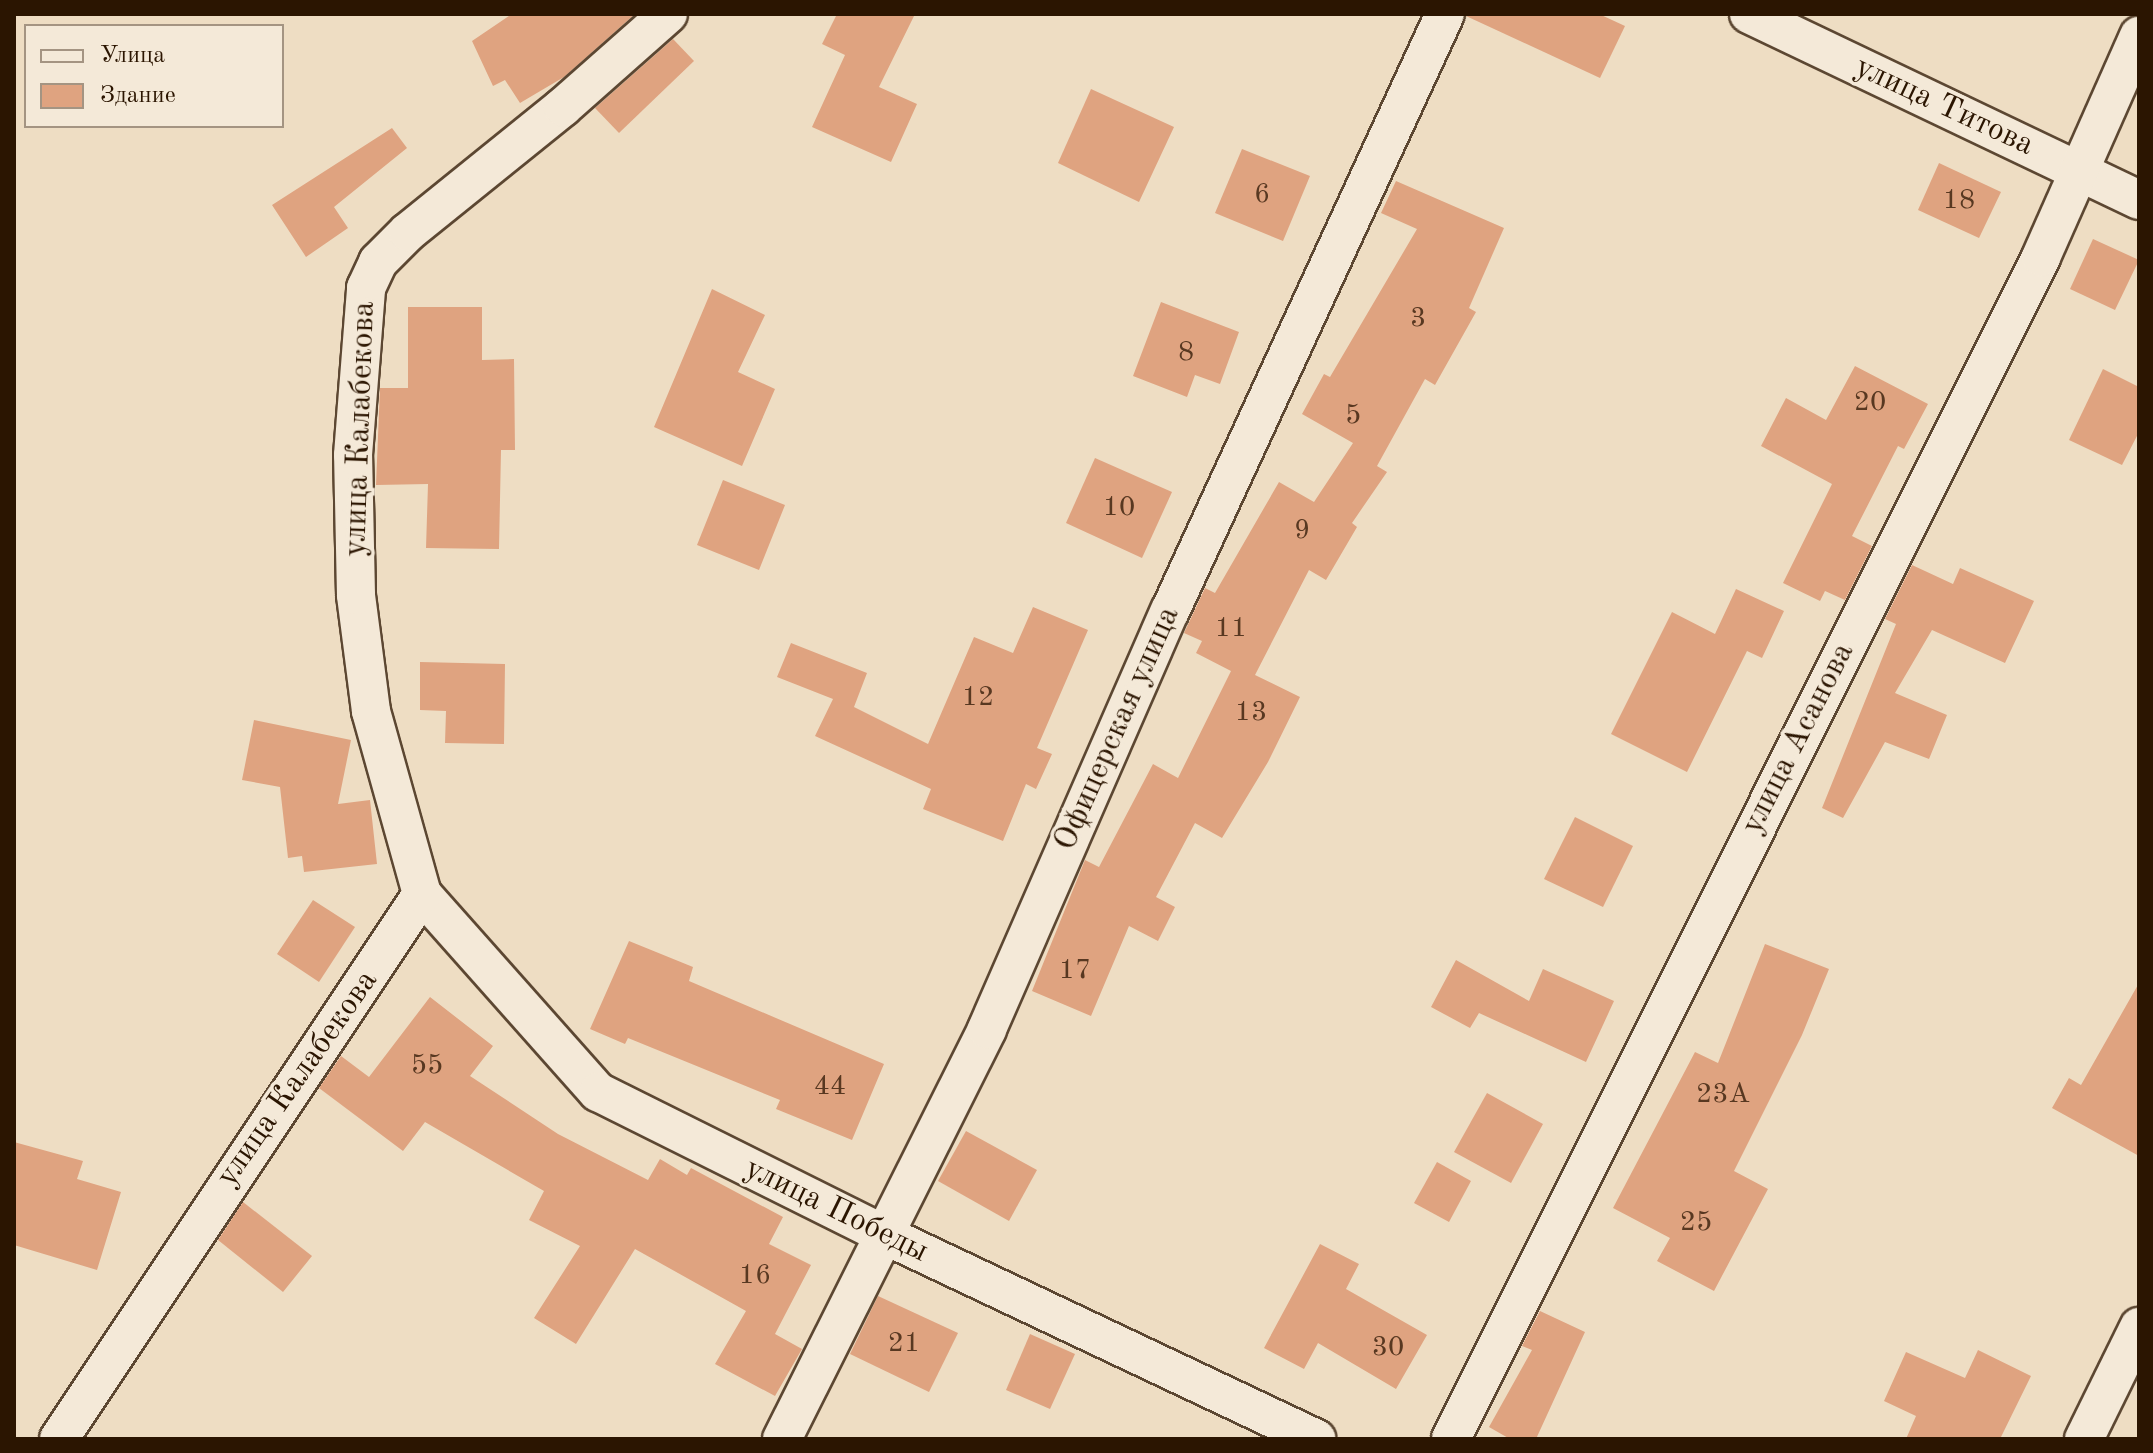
<!DOCTYPE html>
<html>
<head>
<meta charset="utf-8">
<style>
	body { margin:0 }
	#map { position:relative; width:2153px; height:1453px; overflow:hidden; background:#eeddc3; font-family:"Old Standard TT",serif }
	div>[style] { position:absolute }
	.building>* { inset:0; background:#dfa380 }
	.roads { filter:drop-shadow(2px 0 #5c4732) drop-shadow(-2px 0 #5c4732) drop-shadow(0 2px #5c4732) drop-shadow(0 -2px #5c4732) }
	.street>* { height:38px; margin:-19px; padding:0 19px; transform-origin:19px; border-radius:19px; background:#f4e9d8 }
	span { translate:-50% -50%; white-space:nowrap; text-align:center; line-height:1.15; -webkit-text-stroke:7px #f4e9d8; paint-order:stroke }
	.number-label { font-size:28px; color:#583821 }
	.number-label span { -webkit-text-stroke-width:0 }
	.street-label { font-size:32px; color:#2b1501 }
	.frame { position:absolute; inset:0; border:16px solid #2b1501; pointer-events:none }
	.legend { position:absolute; left:24px; top:24px; width:260px; height:104px; box-sizing:border-box; background:#f4e9d8; border:2px solid #a49482; margin:0; padding:10px 14px; list-style:none; font-size:24px; color:#2b1501 }
	.legend li { display:flex; align-items:center; gap:16px; height:40px }
	.legend b { width:40px; border:2px solid #a49482 }
</style>
</head>
<body>
<div id="map">
	<div class="building">
		<i style="clip-path:polygon(512px 14px,635px 14px,564px 77px,520px 103px,505px 80px,493px 86px,472px 41px)"></i>
		<i style="clip-path:polygon(837px 14px,915px 14px,879px 87px,917px 104px,891px 162px,812px 127px,845px 55px,822px 44px)"></i>
		<i style="clip-path:polygon(1599px 14px,1625px 26px,1600px 78px,1466px 16px)"></i>
		<i style="clip-path:polygon(673px 39px,694px 61px,619px 133px,595px 108px)"></i>
		<i style="clip-path:polygon(1091px 89px,1174px 127px,1139px 202px,1058px 163px)"></i>
		<i style="clip-path:polygon(392px 128px,407px 148px,334px 207px,348px 228px,306px 257px,272px 205px)"></i>
		<i style="clip-path:polygon(1242px 149px,1310px 176px,1283px 241px,1215px 213px)"></i>
		<i style="clip-path:polygon(1939px 163px,2001px 192px,1979px 238px,1918px 210px)"></i>
		<i style="clip-path:polygon(1396px 181px,1504px 228px,1469px 308px,1476px 312px,1435px 385px,1425px 379px,1377px 466px,1387px 472px,1352px 523px,1357px 527px,1326px 580px,1309px 570px,1255px 675px,1300px 697px,1268px 762px,1222px 838px,1195px 823px,1156px 897px,1175px 907px,1158px 941px,1129px 926px,1091px 1016px,1032px 991px,1085px 860px,1099px 867px,1153px 764px,1178px 778px,1231px 671px,1196px 653px,1202px 641px,1184px 633px,1205px 588px,1215px 593px,1279px 482px,1314px 502px,1353px 443px,1302px 414px,1324px 374px,1330px 377px,1417px 229px,1381px 213px)"></i>
		<i style="clip-path:polygon(2093px 239px,2139px 260px,2115px 310px,2070px 289px)"></i>
		<i style="clip-path:polygon(712px 289px,765px 315px,738px 372px,775px 389px,742px 466px,654px 427px)"></i>
		<i style="clip-path:polygon(1161px 302px,1239px 332px,1220px 384px,1195px 375px,1187px 397px,1133px 376px)"></i>
		<i style="clip-path:polygon(408px 307px,482px 307px,482px 360px,514px 359px,515px 450px,501px 450px,499px 549px,426px 548px,428px 484px,376px 485px,380px 388px,408px 388px)"></i>
		<i style="clip-path:polygon(1855px 366px,1928px 404px,1904px 449px,1898px 446px,1852px 536px,1872px 546px,1845px 600px,1825px 591px,1820px 601px,1783px 583px,1832px 484px,1761px 446px,1786px 398px,1826px 420px)"></i>
		<i style="clip-path:polygon(2103px 369px,2139px 387px,2139px 432px,2122px 465px,2069px 440px)"></i>
		<i style="clip-path:polygon(1095px 458px,1172px 492px,1142px 558px,1066px 523px)"></i>
		<i style="clip-path:polygon(723px 480px,785px 505px,759px 570px,697px 545px)"></i>
		<i style="clip-path:polygon(1912px 565px,1953px 584px,1960px 568px,2034px 601px,2005px 663px,1932px 630px,1895px 693px,1947px 715px,1929px 759px,1885px 742px,1843px 818px,1822px 808px,1896px 624px,1885px 619px)"></i>
		<i style="clip-path:polygon(1736px 589px,1784px 611px,1762px 658px,1747px 651px,1687px 772px,1611px 734px,1672px 612px,1715px 634px)"></i>
		<i style="clip-path:polygon(1033px 607px,1088px 630px,1037px 748px,1052px 754px,1036px 789px,1026px 784px,1003px 841px,923px 809px,931px 789px,815px 736px,833px 699px,777px 677px,791px 643px,867px 673px,854px 707px,928px 744px,974px 637px,1013px 653px)"></i>
		<i style="clip-path:polygon(420px 662px,505px 664px,504px 744px,445px 743px,446px 711px,420px 710px)"></i>
		<i style="clip-path:polygon(254px 720px,351px 740px,338px 804px,370px 800px,377px 864px,304px 872px,302px 856px,288px 858px,280px 787px,242px 780px)"></i>
		<i style="clip-path:polygon(1575px 817px,1633px 846px,1603px 907px,1544px 879px)"></i>
		<i style="clip-path:polygon(313px 900px,355px 927px,319px 982px,277px 954px)"></i>
		<i style="clip-path:polygon(629px 941px,693px 967px,689px 981px,884px 1064px,852px 1140px,776px 1109px,780px 1100px,628px 1038px,625px 1044px,590px 1029px)"></i>
		<i style="clip-path:polygon(1765px 944px,1829px 969px,1802px 1035px,1734px 1171px,1768px 1189px,1714px 1291px,1657px 1261px,1670px 1238px,1613px 1208px,1695px 1052px,1718px 1063px)"></i>
		<i style="clip-path:polygon(1456px 960px,1529px 1001px,1543px 969px,1614px 1001px,1586px 1062px,1479px 1013px,1470px 1028px,1431px 1007px)"></i>
		<i style="clip-path:polygon(2139px 983px,2139px 1156px,2052px 1108px,2069px 1078px,2081px 1085px)"></i>
		<i style="clip-path:polygon(430px 997px,493px 1046px,470px 1076px,558px 1134px,648px 1180px,660px 1159px,687px 1175px,691px 1168px,783px 1217px,769px 1244px,811px 1265px,775px 1334px,802px 1349px,775px 1396px,715px 1364px,746px 1311px,635px 1249px,576px 1344px,534px 1318px,580px 1246px,529px 1220px,544px 1191px,425px 1122px,403px 1151px,319px 1088px,341px 1056px,369px 1077px)"></i>
		<i style="clip-path:polygon(1487px 1093px,1543px 1124px,1511px 1183px,1454px 1152px)"></i>
		<i style="clip-path:polygon(966px 1131px,1037px 1170px,1009px 1221px,938px 1181px)"></i>
		<i style="clip-path:polygon(14px 1142px,83px 1161px,77px 1179px,121px 1192px,97px 1270px,14px 1245px)"></i>
		<i style="clip-path:polygon(1437px 1162px,1471px 1181px,1449px 1222px,1414px 1203px)"></i>
		<i style="clip-path:polygon(243px 1202px,312px 1256px,283px 1292px,218px 1240px)"></i>
		<i style="clip-path:polygon(1320px 1244px,1359px 1264px,1346px 1289px,1427px 1335px,1396px 1389px,1318px 1343px,1304px 1369px,1264px 1348px)"></i>
		<i style="clip-path:polygon(878px 1296px,958px 1333px,929px 1392px,850px 1354px)"></i>
		<i style="clip-path:polygon(1540px 1311px,1585px 1332px,1536px 1439px,1510px 1439px,1489px 1427px,1532px 1350px,1522px 1346px)"></i>
		<i style="clip-path:polygon(1030px 1334px,1075px 1354px,1050px 1409px,1006px 1390px)"></i>
		<i style="clip-path:polygon(1978px 1350px,2031px 1376px,2000px 1439px,1906px 1439px,1916px 1416px,1884px 1401px,1906px 1352px,1965px 1378px)"></i>
	</div>
	<div class="roads">
		<div class="street">
			<i style="left:1749px;top:14px;width:432px;rotate:25.5deg"></i>
			<i style="left:422px;top:894px;width:265px;rotate:48.4deg"></i>
			<i style="left:598px;top:1092px;width:323px;rotate:26.5deg"></i>
			<i style="left:887px;top:1236px;width:475px;rotate:25.3deg"></i>
			<i style="left:59px;top:1439px;width:655px;rotate:-56.33deg"></i>
			<i style="left:422px;top:894px;width:190px;rotate:-105.6deg"></i>
			<i style="left:371px;top:711px;width:117px;rotate:-97.4deg"></i>
			<i style="left:356px;top:595px;width:140px;rotate:-91.2deg"></i>
			<i style="left:353px;top:455px;width:168px;rotate:-85.5deg"></i>
			<i style="left:366px;top:288px;width:29px;rotate:-65deg"></i>
			<i style="left:378px;top:262px;width:42px;rotate:-45deg"></i>
			<i style="left:408px;top:232px;width:199px;rotate:-38.9deg"></i>
			<i style="left:563px;top:107px;width:140px;rotate:-41.5deg"></i>
			<i style="left:782px;top:1439px;width:458px;rotate:-63.4deg"></i>
			<i style="left:987px;top:1029px;width:456px;rotate:-66.4deg"></i>
			<i style="left:1170px;top:611px;width:657px;rotate:-65.27deg"></i>
			<i style="left:1451px;top:1439px;width:1321px;rotate:-63.47deg"></i>
			<i style="left:2041px;top:257px;width:242px;rotate:-66.1deg"></i>
			<i style="left:2084px;top:1439px;width:125px;rotate:-63.8deg"></i>
		</div>
	</div>
	<div class="number-label">
		<span style="left:1262px;top:195px">6</span>
		<span style="left:1959px;top:201px">18</span>
		<span style="left:1418px;top:319px">3</span>
		<span style="left:1186px;top:353px">8</span>
		<span style="left:1870px;top:403px">20</span>
		<span style="left:1353px;top:416px">5</span>
		<span style="left:1119px;top:508px">10</span>
		<span style="left:1302px;top:531px">9</span>
		<span style="left:1231px;top:629px">11</span>
		<span style="left:978px;top:698px">12</span>
		<span style="left:1251px;top:713px">13</span>
		<span style="left:1075px;top:971px">17</span>
		<span style="left:427px;top:1066px">55</span>
		<span style="left:830px;top:1087px">44</span>
		<span style="left:1723px;top:1095px">23А</span>
		<span style="left:1696px;top:1223px">25</span>
		<span style="left:755px;top:1276px">16</span>
		<span style="left:904px;top:1344px">21</span>
		<span style="left:1388px;top:1348px">30</span>
	</div>
	<div class="street-label">
		<span style="left:1944px;top:107px;rotate:25deg">улица Титова</span>
		<span style="left:361px;top:429px;rotate:-88deg">улица Калабекова</span>
		<span style="left:1118px;top:729px;rotate:-66deg">Офицерская улица</span>
		<span style="left:1799px;top:739px;rotate:-63deg">улица Асанова</span>
		<span style="left:298px;top:1079px;rotate:-55deg">улица Калабекова</span>
		<span style="left:836px;top:1211px;rotate:26deg">улица Победы</span>
	</div>
	<div class="frame"></div>
	<ul class="legend">
	<li><b style="height:10px;background:#f4e9d8"></b>Улица</li>
	<li><b style="height:22px;background:#dfa380"></b>Здание</li>
	</ul>
</div>
</body>
</html>
